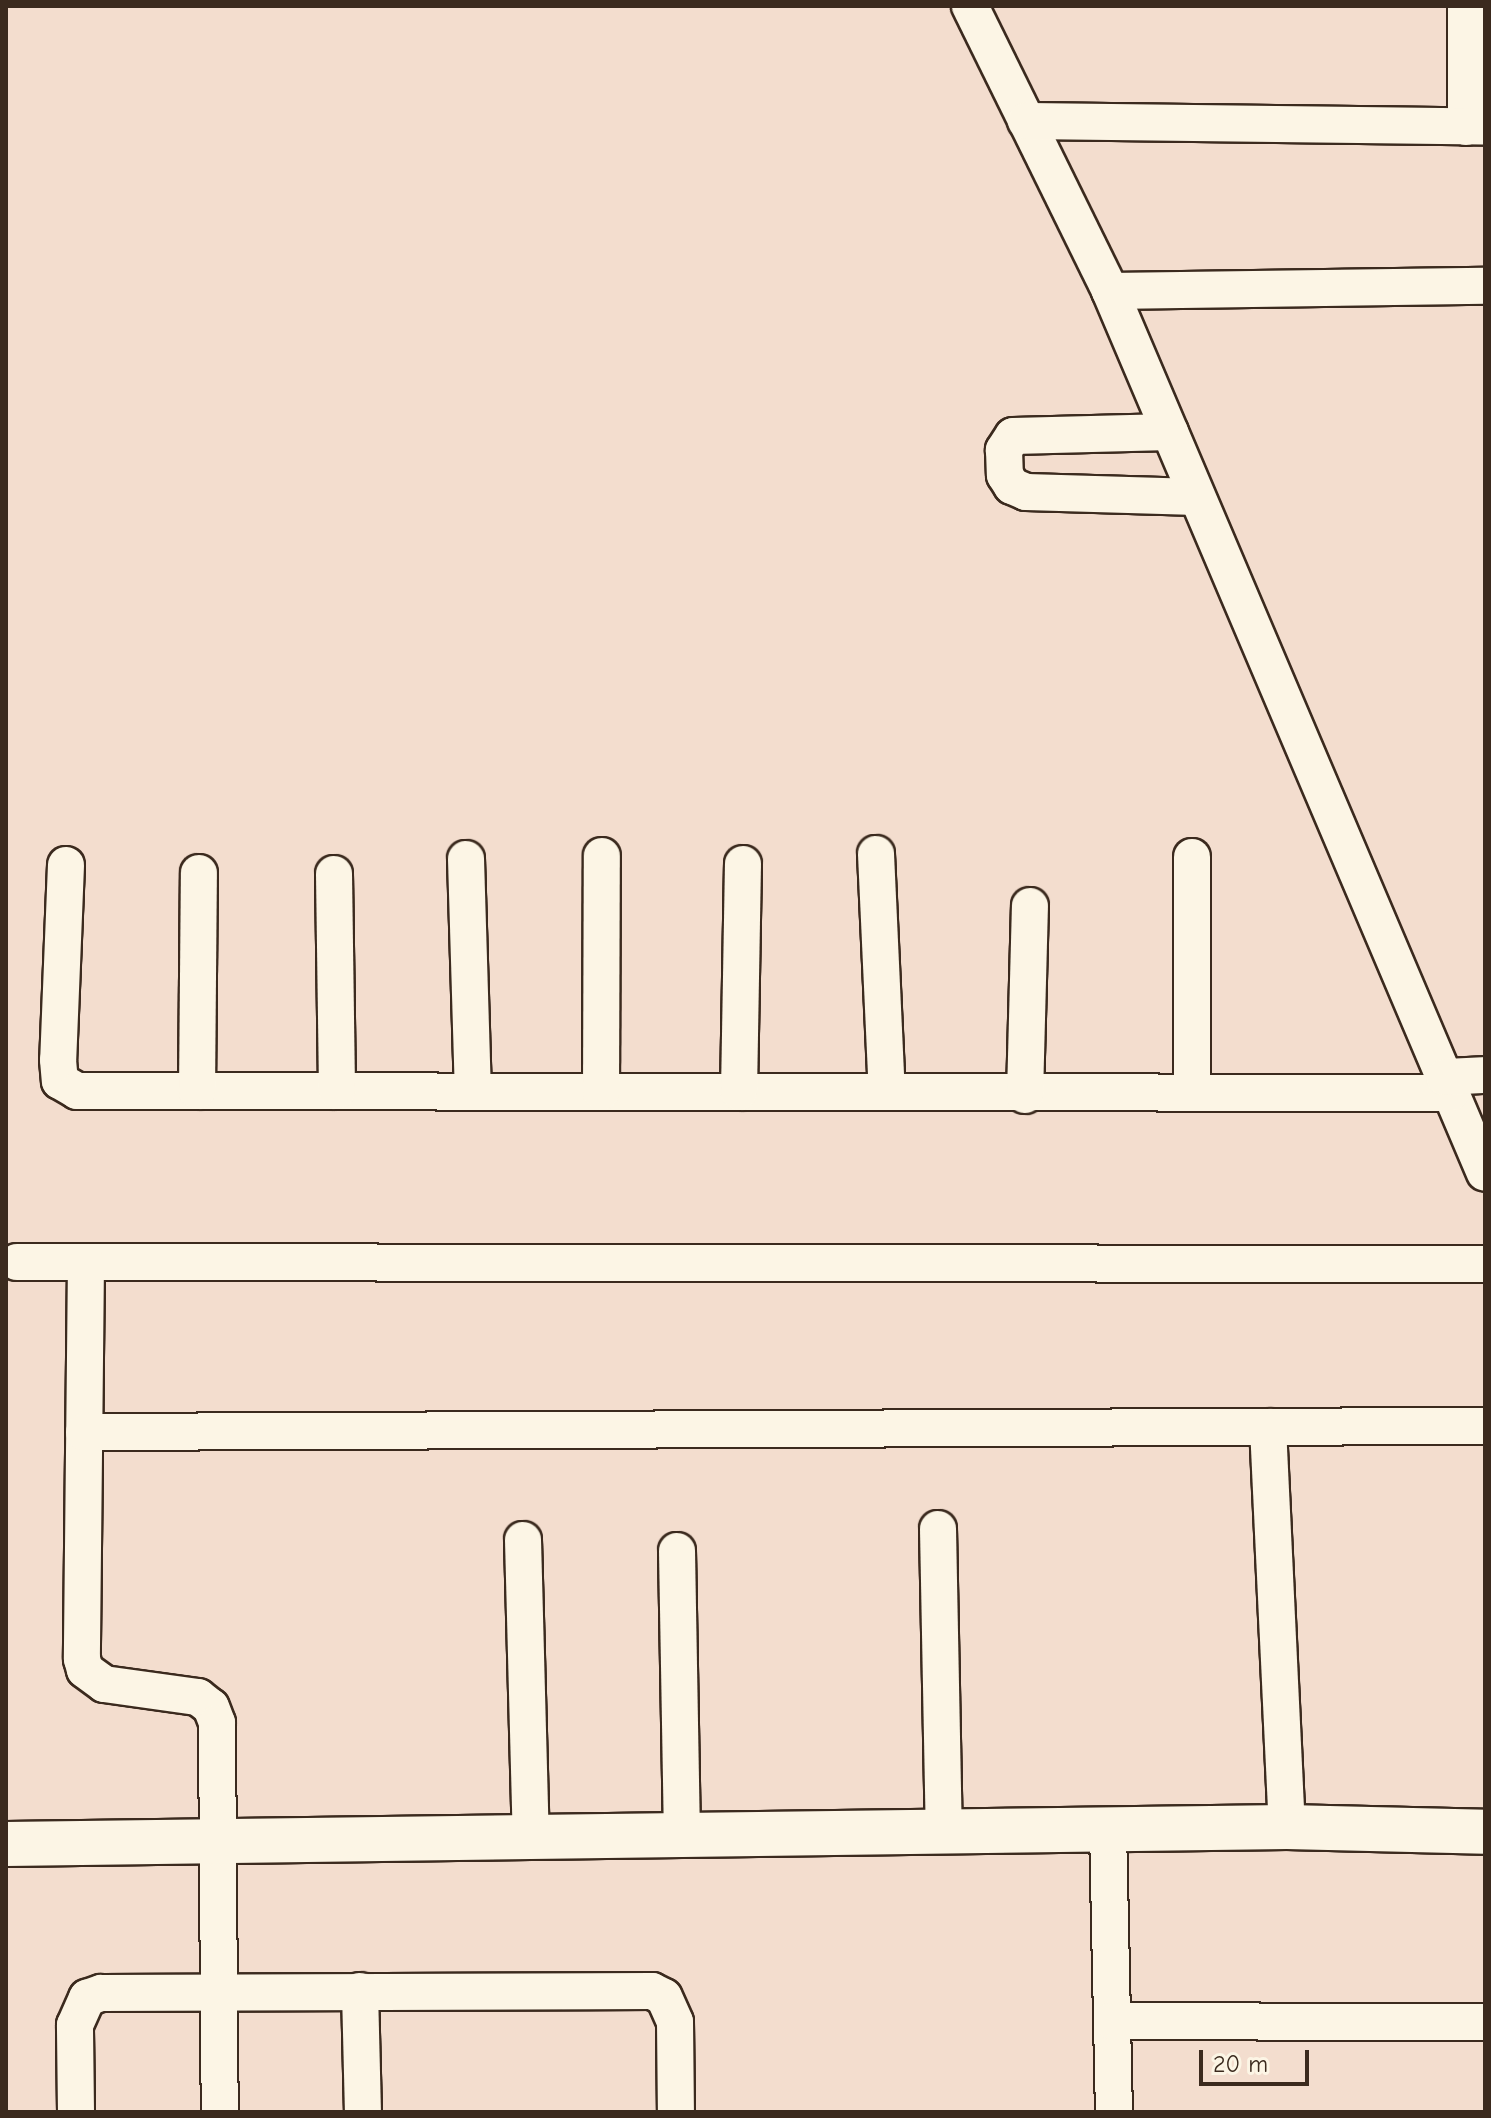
<!DOCTYPE html>
<html>
<head>
<meta charset="utf-8">
<style>
	body { margin:0 }
	#map { position:relative; width:1491px; height:2118px; overflow:hidden; background:#f3ddce; font-family:"Comic Neue",sans-serif }
	div>[style] { position:absolute }
	.roads { filter:drop-shadow(2px 0 #3b2a1e) drop-shadow(-2px 0 #3b2a1e) drop-shadow(0 2px #3b2a1e) drop-shadow(0 -2px #3b2a1e) }
	.minor>* { height:36px; margin:-18px; padding:0 18px; transform-origin:18px; border-radius:18px; background:#fcf5e5 }
	.tertiary>* { height:44px; margin:-22px; padding:0 22px; transform-origin:22px; border-radius:22px; background:#fcf5e5 }
	span { translate:-50% -50%; white-space:nowrap; text-align:center; line-height:1.15; -webkit-text-stroke:8px #fcf5e5; paint-order:stroke }
	.frame { position:absolute; inset:0; border:8px solid #3b2a1e; pointer-events:none }
	.scale { position:absolute; left:1199px; top:2050px; width:110px; height:36px; box-sizing:border-box; border:4px solid #3b2a1e; border-top:0; padding-left:10px; font-size:24px; line-height:28px; white-space:nowrap; color:#3b2a1e; -webkit-text-stroke:6px #fcf5e5; paint-order:stroke }
</style>
</head>
<body>
<div id="map">
	<div class="roads">
		<div class="minor">
			<i style="left:970px;top:6px;width:318px;rotate:63.8deg"></i>
			<i style="left:1110px;top:291px;width:958px;rotate:66.97deg"></i>
			<i style="left:1466px;top:6px;width:121px;rotate:90deg"></i>
			<i style="left:1026px;top:121px;width:459px;rotate:0.7deg"></i>
			<i style="left:1110px;top:291px;width:375px;rotate:-0.8deg"></i>
			<i style="left:1170px;top:432px;width:157px;rotate:178.5deg"></i>
			<i style="left:1013px;top:436px;width:17px;rotate:123deg"></i>
			<i style="left:1004px;top:450px;width:25px;rotate:88deg"></i>
			<i style="left:1005px;top:475px;width:13px;rotate:58deg"></i>
			<i style="left:1012px;top:486px;width:15px;rotate:23deg"></i>
			<i style="left:1026px;top:492px;width:171px;rotate:1.7deg"></i>
			<i style="left:876px;top:854px;width:238px;rotate:87.4deg"></i>
			<i style="left:1192px;top:857px;width:235px;rotate:90deg"></i>
			<i style="left:466px;top:859px;width:232px;rotate:88.3deg"></i>
			<i style="left:66px;top:865px;width:195px;rotate:92.3deg"></i>
			<i style="left:58px;top:1060px;width:21px;rotate:85deg"></i>
			<i style="left:60px;top:1081px;width:20px;rotate:30deg"></i>
			<i style="left:77px;top:1091px;width:1374px;rotate:0.08deg"></i>
			<i style="left:334px;top:874px;width:217px;rotate:89.2deg"></i>
			<i style="left:1444px;top:1077px;width:41px;rotate:-2.8deg"></i>
			<i style="left:197px;top:1091px;width:218px;rotate:-89.5deg"></i>
			<i style="left:601px;top:1092px;width:236px;rotate:-89.8deg"></i>
			<i style="left:739px;top:1092px;width:228px;rotate:-89deg"></i>
			<i style="left:1025px;top:1095px;width:189px;rotate:-88.5deg"></i>
			<i style="left:17px;top:1262px;width:1468px;rotate:0.08deg"></i>
			<i style="left:86px;top:1262px;width:397px;rotate:90.6deg"></i>
			<i style="left:82px;top:1659px;width:11px;rotate:75deg"></i>
			<i style="left:85px;top:1670px;width:24px;rotate:36deg"></i>
			<i style="left:104px;top:1684px;width:95px;rotate:7.9deg"></i>
			<i style="left:198px;top:1697px;width:16px;rotate:38deg"></i>
			<i style="left:211px;top:1707px;width:17px;rotate:69deg"></i>
			<i style="left:217px;top:1723px;width:389px;rotate:89.6deg"></i>
			<i style="left:1268px;top:1427px;width:400px;rotate:87.3deg"></i>
			<i style="left:84px;top:1432px;width:1401px;rotate:-0.25deg"></i>
			<i style="left:938px;top:1529px;width:302px;rotate:88.9deg"></i>
			<i style="left:523px;top:1540px;width:296px;rotate:88.5deg"></i>
			<i style="left:677px;top:1551px;width:283px;rotate:89deg"></i>
			<i style="left:1108px;top:1829px;width:283px;rotate:88.8deg"></i>
			<i style="left:360px;top:1991px;width:121px;rotate:88.6deg"></i>
			<i style="left:1112px;top:2021px;width:373px;rotate:0.2deg"></i>
			<i style="left:76px;top:2112px;width:87px;rotate:-90.7deg"></i>
			<i style="left:75px;top:2025px;width:30px;rotate:-66deg"></i>
			<i style="left:87px;top:1998px;width:15px;rotate:-20deg"></i>
			<i style="left:101px;top:1993px;width:551px;rotate:-0.21deg"></i>
			<i style="left:652px;top:1991px;width:13px;rotate:27deg"></i>
			<i style="left:664px;top:1997px;width:27px;rotate:66deg"></i>
			<i style="left:675px;top:2022px;width:90px;rotate:89.4deg"></i>
		</div>
		<div class="tertiary">
			<i style="left:6px;top:1844px;width:1281px;rotate:-0.76deg"></i>
			<i style="left:1287px;top:1827px;width:198px;rotate:1.4deg"></i>
		</div>
	</div>
	<div class="frame"></div>
	<div class="scale">20 m</div>
</div>
</body>
</html>
